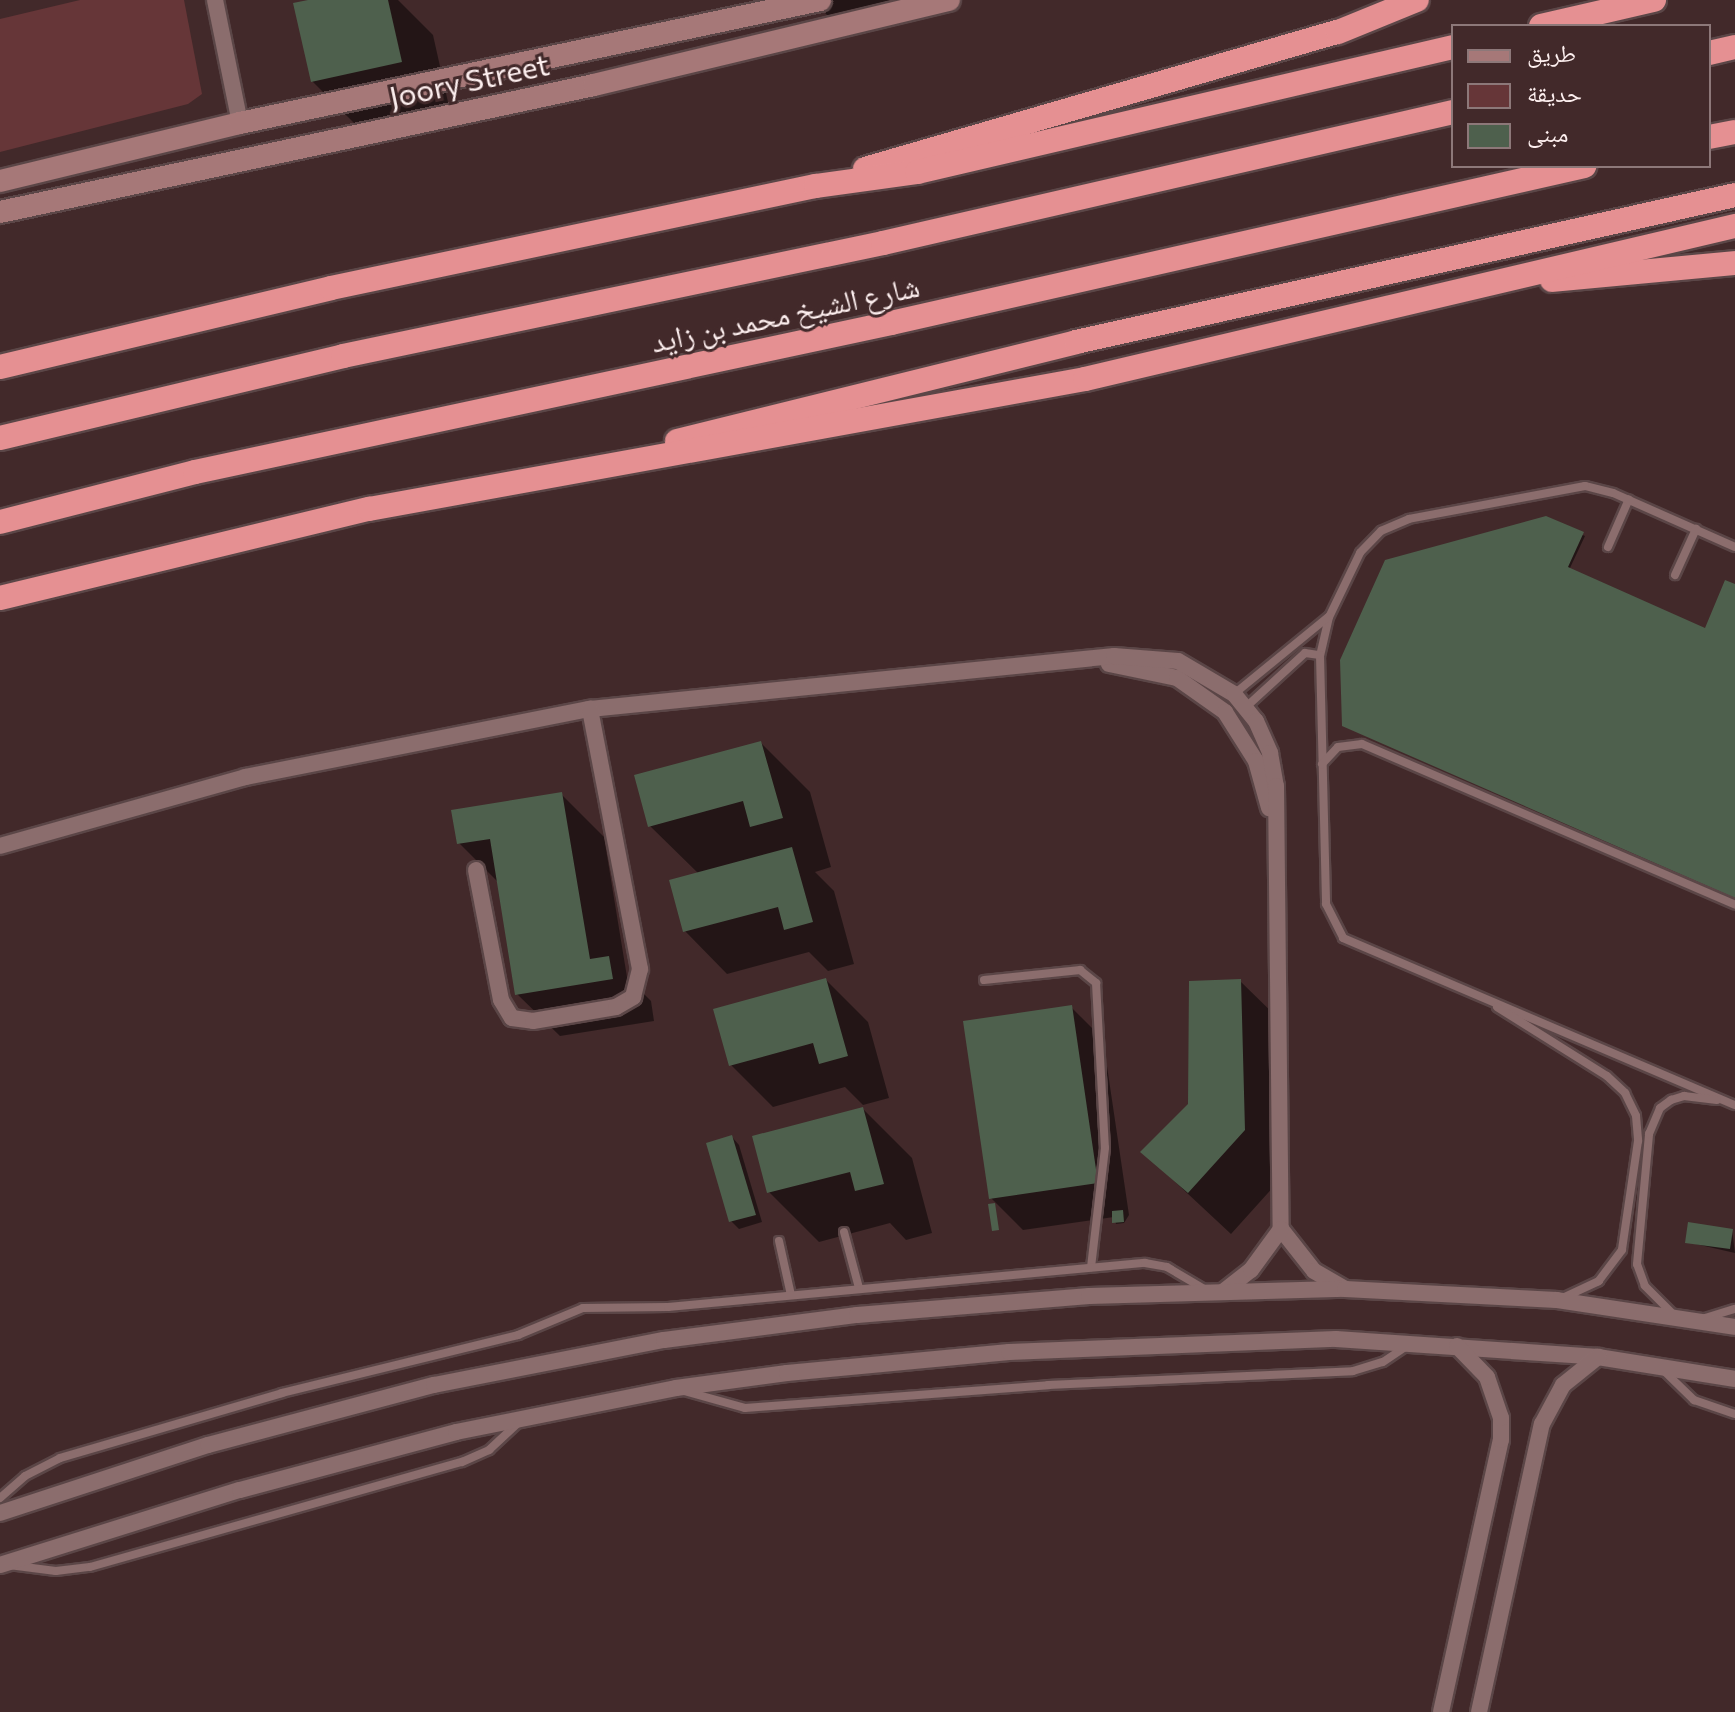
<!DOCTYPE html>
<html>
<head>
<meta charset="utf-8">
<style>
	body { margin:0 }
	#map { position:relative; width:1735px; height:1712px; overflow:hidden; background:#42292a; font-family:Commissioner,"Noto Naskh Arabic",sans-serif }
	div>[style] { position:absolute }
	.green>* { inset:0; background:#663638 }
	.shadow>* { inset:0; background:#0007 }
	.building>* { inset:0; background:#4e604d }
	.roads { filter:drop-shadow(2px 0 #5b4647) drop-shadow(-2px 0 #5b4647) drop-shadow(0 2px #5b4647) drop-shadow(0 -2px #5b4647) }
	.lane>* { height:8px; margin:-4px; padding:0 4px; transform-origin:4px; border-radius:4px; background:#8b6d6d }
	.street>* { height:16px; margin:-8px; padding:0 8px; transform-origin:8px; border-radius:8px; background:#8b6d6d }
	.secondary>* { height:22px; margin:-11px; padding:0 11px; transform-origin:11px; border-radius:11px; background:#a67878 }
	.highway>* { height:24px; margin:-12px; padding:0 12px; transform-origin:12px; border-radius:12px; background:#e59092 }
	span { translate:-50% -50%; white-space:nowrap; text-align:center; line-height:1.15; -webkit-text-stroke:6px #42292a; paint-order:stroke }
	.street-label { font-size:30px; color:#fdefef }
	.legend { position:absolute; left:1451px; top:24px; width:260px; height:144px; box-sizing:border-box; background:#42292a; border:2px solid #8d7879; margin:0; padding:10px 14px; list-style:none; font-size:24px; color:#fdefef }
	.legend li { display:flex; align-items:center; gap:16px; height:40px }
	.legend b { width:40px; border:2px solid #8d7879 }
</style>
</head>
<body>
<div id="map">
	<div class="green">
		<i style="clip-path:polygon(80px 0,184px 0,202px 94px,188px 104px,0 152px,0 19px)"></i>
	</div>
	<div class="shadow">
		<i style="clip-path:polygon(318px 0,398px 0,433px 35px,450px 111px,362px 131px,312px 81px)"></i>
		<i style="clip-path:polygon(812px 0,897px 0,833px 21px)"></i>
		<i style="clip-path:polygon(1546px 518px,1585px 536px,1569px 570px,1706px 630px,1735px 586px,1735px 896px,1343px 725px)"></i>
		<i style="clip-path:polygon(761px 743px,810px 792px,831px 867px,815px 872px,834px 891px,854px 964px,828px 971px,809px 952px,727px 974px,685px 931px,699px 874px,650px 826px)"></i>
		<i style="clip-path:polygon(561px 794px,604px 837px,627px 977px,651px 1001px,654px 1021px,560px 1036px,517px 994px,499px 883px,459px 843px)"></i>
		<i style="clip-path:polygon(826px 980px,868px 1022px,889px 1098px,863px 1105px,845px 1087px,773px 1107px,731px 1065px)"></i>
		<i style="clip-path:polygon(1240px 981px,1283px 1023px,1287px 1172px,1231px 1234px,1143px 1152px,1190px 1105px)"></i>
		<i style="clip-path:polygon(1071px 1007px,1103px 1039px,1129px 1215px,1124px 1223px,1116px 1224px,1114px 1217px,1023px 1230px,991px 1198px)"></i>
		<i style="clip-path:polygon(863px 1109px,912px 1158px,932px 1233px,906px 1240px,890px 1223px,819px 1242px,769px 1192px)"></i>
		<i style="clip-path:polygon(732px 1137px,739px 1145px,762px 1222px,739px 1229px,731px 1221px)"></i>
		<i style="clip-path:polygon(1732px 1230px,1735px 1253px,1687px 1242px)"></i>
	</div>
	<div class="building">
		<i style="clip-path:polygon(308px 0,388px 0,402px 62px,311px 82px,293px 3px)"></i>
		<i style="clip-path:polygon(1546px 516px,1584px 532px,1568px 567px,1705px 628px,1725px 580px,1735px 584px,1735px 898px,1342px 726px,1340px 660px,1385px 560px)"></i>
		<i style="clip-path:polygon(761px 741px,783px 818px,750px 827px,743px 801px,648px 827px,634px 775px)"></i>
		<i style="clip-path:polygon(562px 792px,590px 959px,609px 956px,613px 979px,515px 995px,490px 839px,457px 844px,451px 810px)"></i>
		<i style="clip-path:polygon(792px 847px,813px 922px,784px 930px,778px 907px,683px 932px,669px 880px)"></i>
		<i style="clip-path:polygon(826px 978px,848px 1056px,819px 1064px,813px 1043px,729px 1066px,713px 1009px)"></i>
		<i style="clip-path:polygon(1241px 979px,1245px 1130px,1188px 1193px,1140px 1152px,1188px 1104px,1189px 981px)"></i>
		<i style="clip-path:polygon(1072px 1005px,1098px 1183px,989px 1199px,963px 1021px)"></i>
		<i style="clip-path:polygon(863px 1107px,884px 1184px,855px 1191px,850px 1172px,767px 1193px,752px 1136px)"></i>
		<i style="clip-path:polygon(732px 1135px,756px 1215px,729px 1222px,706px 1143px)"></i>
		<i style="clip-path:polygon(995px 1203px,999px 1230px,992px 1231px,988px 1204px)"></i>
		<i style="clip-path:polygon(1123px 1210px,1124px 1222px,1112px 1223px,1112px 1211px)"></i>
		<i style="clip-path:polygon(1688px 1222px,1733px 1229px,1730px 1249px,1685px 1243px)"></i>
	</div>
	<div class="roads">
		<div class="lane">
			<i style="left:1608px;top:547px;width:52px;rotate:-66.4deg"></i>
			<i style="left:1735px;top:547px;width:133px;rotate:-156.1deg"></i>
			<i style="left:1613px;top:493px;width:29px;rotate:-166deg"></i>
			<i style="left:1585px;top:486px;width:179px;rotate:169.4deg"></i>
			<i style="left:1409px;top:519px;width:30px;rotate:157deg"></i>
			<i style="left:1381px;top:531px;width:30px;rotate:134deg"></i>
			<i style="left:1360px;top:553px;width:71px;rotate:115.8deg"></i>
			<i style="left:1329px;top:617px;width:39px;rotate:103deg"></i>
			<i style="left:1320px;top:655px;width:249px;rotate:88.6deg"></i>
			<i style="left:1326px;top:904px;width:38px;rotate:63deg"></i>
			<i style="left:1343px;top:938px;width:426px;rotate:23.1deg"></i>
			<i style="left:1675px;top:575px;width:51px;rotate:-65.5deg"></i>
			<i style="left:1234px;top:694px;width:122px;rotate:-39.3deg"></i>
			<i style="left:1246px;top:707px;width:80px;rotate:-42.5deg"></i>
			<i style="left:1305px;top:653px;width:15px;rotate:8deg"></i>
			<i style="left:1322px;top:764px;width:23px;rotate:-47deg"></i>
			<i style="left:1338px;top:747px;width:24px;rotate:-7deg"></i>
			<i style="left:1362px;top:744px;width:406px;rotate:23.3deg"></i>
			<i style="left:984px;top:980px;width:97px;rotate:-5.9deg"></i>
			<i style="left:1080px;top:970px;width:21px;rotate:39deg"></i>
			<i style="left:1096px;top:983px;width:165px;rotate:86.9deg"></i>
			<i style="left:1105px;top:1148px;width:120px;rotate:96.7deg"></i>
			<i style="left:1497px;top:1007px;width:130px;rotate:32.1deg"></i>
			<i style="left:1607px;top:1076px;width:25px;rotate:43deg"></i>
			<i style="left:1625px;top:1093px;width:25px;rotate:64deg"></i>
			<i style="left:1636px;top:1116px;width:25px;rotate:85deg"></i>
			<i style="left:1638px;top:1141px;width:110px;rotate:98.4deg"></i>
			<i style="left:1622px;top:1250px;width:39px;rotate:127deg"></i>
			<i style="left:1599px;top:1281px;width:40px;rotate:155deg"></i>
			<i style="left:844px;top:1232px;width:58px;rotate:75deg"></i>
			<i style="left:779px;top:1241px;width:55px;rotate:77.5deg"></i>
			<i style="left:1673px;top:1314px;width:40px;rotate:-135deg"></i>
			<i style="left:1645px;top:1286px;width:23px;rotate:-110deg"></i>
			<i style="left:1637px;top:1264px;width:131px;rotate:-84.7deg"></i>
			<i style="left:1649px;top:1134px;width:28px;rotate:-67deg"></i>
			<i style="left:1660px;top:1108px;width:14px;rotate:-36deg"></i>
			<i style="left:1671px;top:1100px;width:14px;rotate:-17deg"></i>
			<i style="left:1684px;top:1096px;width:33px;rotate:7deg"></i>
			<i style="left:1705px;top:1318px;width:31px;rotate:-17deg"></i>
			<i style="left:1662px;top:1369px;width:45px;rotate:44.1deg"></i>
			<i style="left:1694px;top:1400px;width:43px;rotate:18.9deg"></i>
			<i style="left:684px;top:1391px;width:63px;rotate:15.6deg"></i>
			<i style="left:745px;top:1408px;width:304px;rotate:-4.3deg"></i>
			<i style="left:1048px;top:1385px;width:305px;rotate:-2.6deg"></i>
			<i style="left:1353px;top:1371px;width:31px;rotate:-17deg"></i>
			<i style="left:1383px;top:1362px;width:30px;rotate:-34deg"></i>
			<i style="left:0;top:1498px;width:33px;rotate:-41deg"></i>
			<i style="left:25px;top:1476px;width:39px;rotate:-27deg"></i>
			<i style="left:60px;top:1458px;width:231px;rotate:-16.3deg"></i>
			<i style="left:282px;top:1393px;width:243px;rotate:-13.8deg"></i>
			<i style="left:518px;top:1335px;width:70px;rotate:-22.6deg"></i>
			<i style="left:583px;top:1308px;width:85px;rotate:-0.7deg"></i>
			<i style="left:668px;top:1307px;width:479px;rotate:-5.3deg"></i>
			<i style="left:1145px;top:1263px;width:22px;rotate:10deg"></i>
			<i style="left:1167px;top:1267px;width:45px;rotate:30.5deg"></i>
			<i style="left:9px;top:1565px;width:47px;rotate:7.3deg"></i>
			<i style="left:56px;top:1571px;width:34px;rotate:-7deg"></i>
			<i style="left:90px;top:1567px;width:387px;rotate:-15.8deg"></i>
			<i style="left:462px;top:1462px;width:30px;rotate:-24deg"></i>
			<i style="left:489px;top:1450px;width:40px;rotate:-43deg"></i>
		</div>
		<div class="street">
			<i style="left:215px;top:0;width:126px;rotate:78.5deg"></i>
			<i style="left:1109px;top:664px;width:69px;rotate:11.6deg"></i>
			<i style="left:1177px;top:678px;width:59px;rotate:35.3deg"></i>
			<i style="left:1225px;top:712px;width:58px;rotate:57.7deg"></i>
			<i style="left:1256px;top:761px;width:49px;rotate:74.5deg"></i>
			<i style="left:0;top:846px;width:255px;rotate:-15.7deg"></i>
			<i style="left:245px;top:777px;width:352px;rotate:-11.2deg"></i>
			<i style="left:590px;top:709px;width:527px;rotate:-5.78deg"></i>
			<i style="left:1114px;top:656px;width:64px;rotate:4.5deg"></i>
			<i style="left:1178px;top:661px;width:65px;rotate:30.5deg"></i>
			<i style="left:1234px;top:694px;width:35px;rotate:51deg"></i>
			<i style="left:1256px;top:721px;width:35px;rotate:66deg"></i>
			<i style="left:1270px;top:753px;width:34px;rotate:80deg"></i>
			<i style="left:1276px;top:786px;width:443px;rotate:89.4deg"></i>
			<i style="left:1281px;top:1229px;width:53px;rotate:51.8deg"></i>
			<i style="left:1314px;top:1271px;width:36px;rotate:30deg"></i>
			<i style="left:476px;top:870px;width:132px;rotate:79.1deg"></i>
			<i style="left:501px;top:1000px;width:21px;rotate:59deg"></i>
			<i style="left:512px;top:1018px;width:21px;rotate:8deg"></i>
			<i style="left:533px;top:1021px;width:84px;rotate:-9.6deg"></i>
			<i style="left:616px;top:1007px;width:20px;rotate:-30deg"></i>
			<i style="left:633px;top:997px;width:29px;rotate:-76deg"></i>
			<i style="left:640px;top:969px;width:265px;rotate:-100.9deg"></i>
			<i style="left:1224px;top:1291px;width:34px;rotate:-38deg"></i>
			<i style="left:1251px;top:1270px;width:51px;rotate:-53.8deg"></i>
			<i style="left:0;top:1513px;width:219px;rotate:-18.1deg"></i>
			<i style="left:208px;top:1445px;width:234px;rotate:-14.9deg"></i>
			<i style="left:434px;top:1385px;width:234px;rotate:-11.1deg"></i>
			<i style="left:664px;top:1340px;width:195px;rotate:-7.4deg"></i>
			<i style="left:857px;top:1315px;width:233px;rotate:-4.7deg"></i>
			<i style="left:1089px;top:1296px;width:256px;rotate:-1.6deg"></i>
			<i style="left:1345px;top:1289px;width:212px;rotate:3deg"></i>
			<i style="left:1557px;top:1300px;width:180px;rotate:8.6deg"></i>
			<i style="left:0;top:1565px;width:251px;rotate:-17.4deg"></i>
			<i style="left:240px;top:1490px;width:224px;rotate:-15deg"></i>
			<i style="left:456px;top:1432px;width:224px;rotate:-11.3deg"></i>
			<i style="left:676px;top:1388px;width:112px;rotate:-7.7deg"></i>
			<i style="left:787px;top:1373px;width:223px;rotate:-5.4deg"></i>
			<i style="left:1009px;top:1352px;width:327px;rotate:-2.3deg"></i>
			<i style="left:1336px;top:1339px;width:263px;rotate:3.9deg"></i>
			<i style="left:1598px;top:1357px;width:139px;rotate:9.1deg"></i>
			<i style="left:1441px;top:1712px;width:279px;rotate:-77.6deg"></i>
			<i style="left:1501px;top:1440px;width:22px;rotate:-90deg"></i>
			<i style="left:1501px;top:1418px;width:43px;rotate:-108.9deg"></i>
			<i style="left:1487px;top:1377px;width:43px;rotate:-134.1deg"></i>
			<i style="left:1479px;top:1712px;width:295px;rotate:-77.7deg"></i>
			<i style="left:1542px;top:1424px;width:44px;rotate:-61.7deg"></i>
			<i style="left:1563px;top:1385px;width:45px;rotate:-38.7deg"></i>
		</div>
		<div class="secondary">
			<i style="left:0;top:181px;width:247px;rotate:-13.6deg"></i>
			<i style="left:240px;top:123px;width:593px;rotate:-11.97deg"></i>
			<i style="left:0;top:212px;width:607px;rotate:-12.07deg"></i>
			<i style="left:594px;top:85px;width:365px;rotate:-13.5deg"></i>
		</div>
		<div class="highway">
			<i style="left:1541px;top:26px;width:116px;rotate:-13deg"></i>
			<i style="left:1709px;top:53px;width:27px;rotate:-13deg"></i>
			<i style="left:1709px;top:137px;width:26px;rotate:-11deg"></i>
			<i style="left:865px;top:169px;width:492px;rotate:-16.2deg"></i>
			<i style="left:1338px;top:32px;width:85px;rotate:-22.1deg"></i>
			<i style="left:1552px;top:280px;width:184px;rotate:-5.3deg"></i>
			<i style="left:0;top:367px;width:340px;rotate:-13.4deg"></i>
			<i style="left:331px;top:288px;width:496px;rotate:-11.9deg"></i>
			<i style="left:816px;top:186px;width:102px;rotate:-7.9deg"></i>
			<i style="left:917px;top:172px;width:550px;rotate:-13.13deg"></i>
			<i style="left:0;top:438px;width:353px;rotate:-13.4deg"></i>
			<i style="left:343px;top:356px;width:552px;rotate:-11.82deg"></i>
			<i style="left:883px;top:243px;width:585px;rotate:-12.94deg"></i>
			<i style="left:677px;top:441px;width:411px;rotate:-13.9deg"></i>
			<i style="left:1076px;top:342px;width:675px;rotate:-12.57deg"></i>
			<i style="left:0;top:522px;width:201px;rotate:-14.4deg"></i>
			<i style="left:195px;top:472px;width:712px;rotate:-12.08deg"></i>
			<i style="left:891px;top:323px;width:711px;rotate:-12.76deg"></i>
			<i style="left:0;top:598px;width:380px;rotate:-13.6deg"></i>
			<i style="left:369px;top:509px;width:728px;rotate:-10.29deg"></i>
			<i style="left:1085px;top:379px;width:668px;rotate:-13.25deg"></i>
		</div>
	</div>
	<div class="street-label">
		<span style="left:469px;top:80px;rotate:-12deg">Joory Street</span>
		<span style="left:785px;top:313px;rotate:-12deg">شارع الشيخ محمد بن زايد</span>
	</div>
	<ul class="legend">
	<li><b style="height:10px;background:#a67878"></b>طريق</li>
	<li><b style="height:22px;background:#663638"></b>حديقة</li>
	<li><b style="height:22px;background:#4e604d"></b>مبنى</li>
	</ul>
</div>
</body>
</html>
